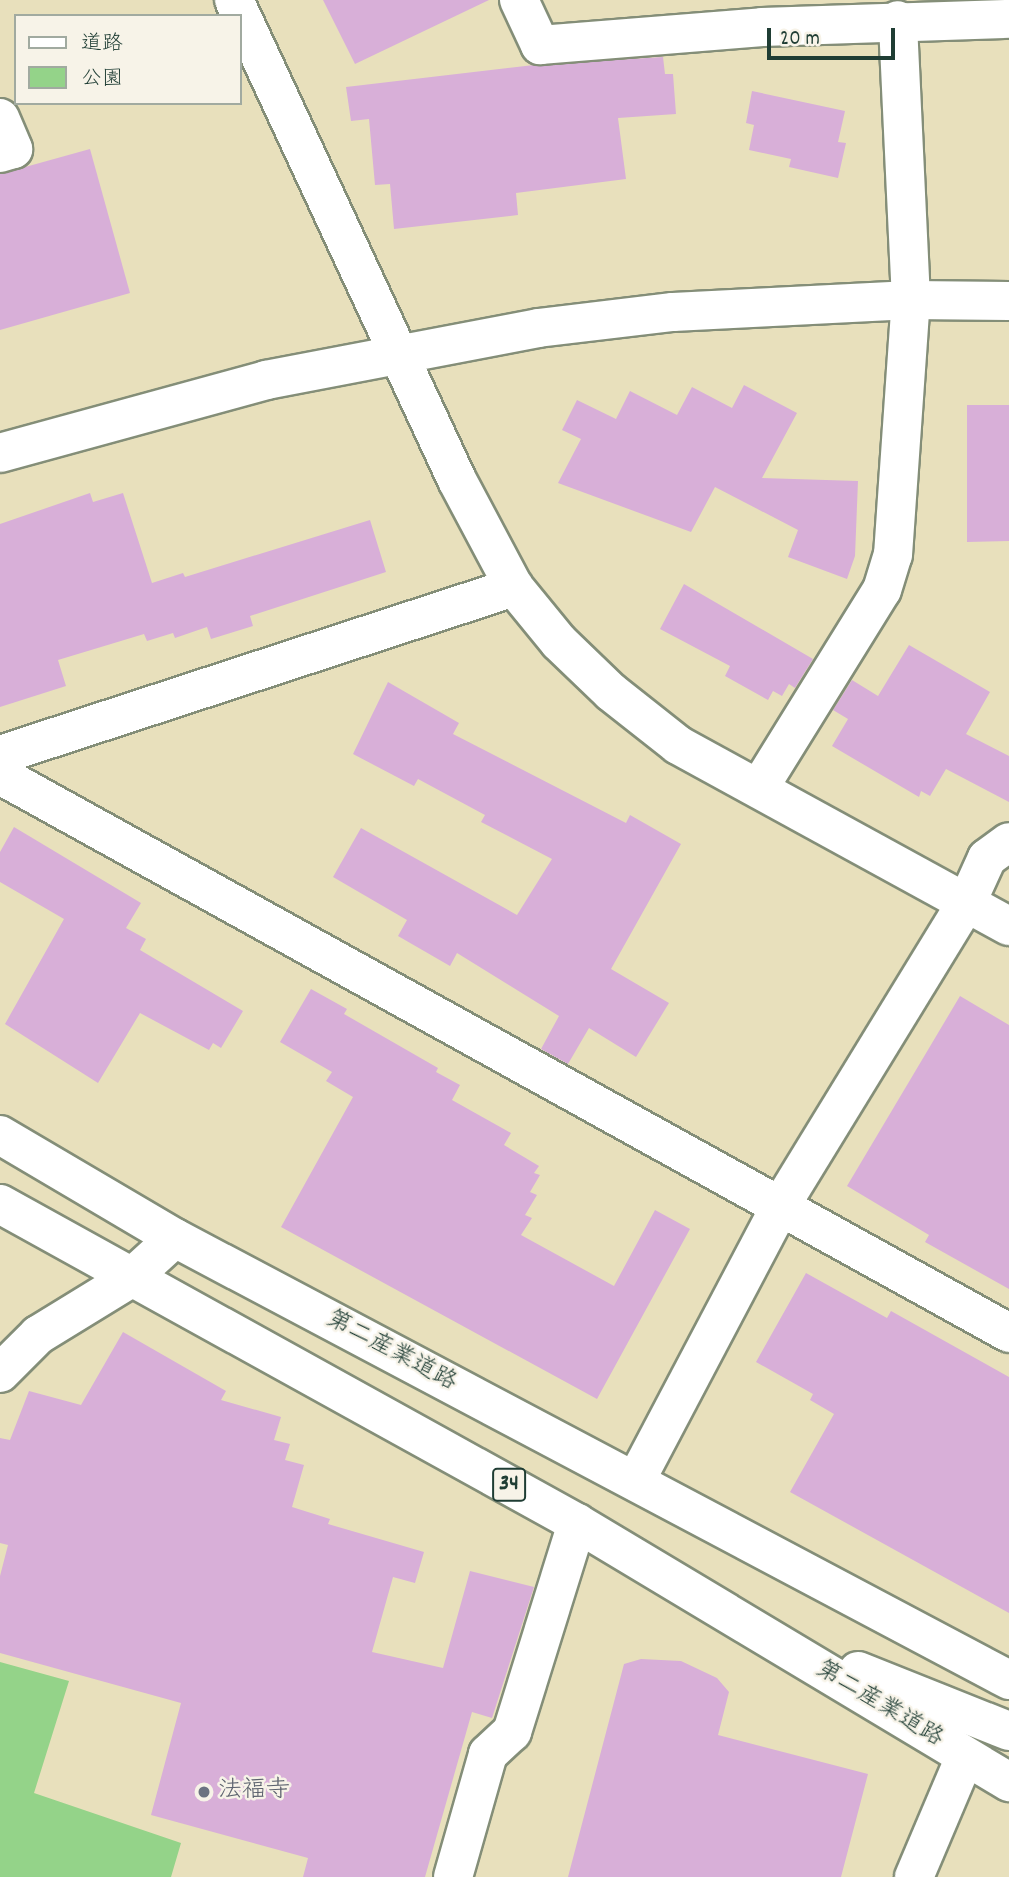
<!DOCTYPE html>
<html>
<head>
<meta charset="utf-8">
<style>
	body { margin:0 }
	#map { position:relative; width:1009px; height:1877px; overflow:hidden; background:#e8e0bc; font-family:Dekko,"Klee One",sans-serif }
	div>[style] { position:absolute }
	.green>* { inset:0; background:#94d389 }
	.building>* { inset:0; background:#d8afd8 }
	.roads { filter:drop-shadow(2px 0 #848e78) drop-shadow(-2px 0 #848e78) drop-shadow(0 2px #848e78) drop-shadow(0 -2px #848e78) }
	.street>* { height:38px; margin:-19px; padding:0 19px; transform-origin:19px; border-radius:19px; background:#fff }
	.secondary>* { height:38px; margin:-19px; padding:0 19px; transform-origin:19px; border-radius:19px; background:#fff }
	.primary>* { height:38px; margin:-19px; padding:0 19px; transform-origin:19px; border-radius:19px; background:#fff }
	.dots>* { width:19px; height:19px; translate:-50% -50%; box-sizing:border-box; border:4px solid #f7f3e8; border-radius:50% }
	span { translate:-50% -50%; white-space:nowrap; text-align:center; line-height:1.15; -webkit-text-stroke:5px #f7f3e8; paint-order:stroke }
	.shield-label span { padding:2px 5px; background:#f7f3e8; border:2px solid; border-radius:5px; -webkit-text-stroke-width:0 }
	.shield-label { font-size:23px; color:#1f3d34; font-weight:700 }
	.street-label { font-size:24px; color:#1f3d34 }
	.worship-label { font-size:24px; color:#5b616d }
	.left { translate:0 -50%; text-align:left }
	.legend { position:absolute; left:14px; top:14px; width:228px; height:91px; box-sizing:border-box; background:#f7f3e8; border:2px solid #a1aaa0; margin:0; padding:9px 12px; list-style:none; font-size:21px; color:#1f3d34 }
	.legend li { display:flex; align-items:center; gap:14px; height:35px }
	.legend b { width:35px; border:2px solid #a1aaa0 }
	.scale { position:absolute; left:767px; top:28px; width:128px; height:32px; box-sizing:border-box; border:4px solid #1f3d34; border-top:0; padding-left:9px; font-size:21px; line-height:24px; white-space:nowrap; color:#1f3d34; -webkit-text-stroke:5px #f7f3e8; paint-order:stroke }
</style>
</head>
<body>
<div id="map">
	<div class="green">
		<i style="clip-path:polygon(0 1662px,69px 1681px,34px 1793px,181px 1843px,171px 1877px,0 1877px)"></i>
	</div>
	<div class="building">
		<i style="clip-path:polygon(323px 0,489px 0,355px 64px)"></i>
		<i style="clip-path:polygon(663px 57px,665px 74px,673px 74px,676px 114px,618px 118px,626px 179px,516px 193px,518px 215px,394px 229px,390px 184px,375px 185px,369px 119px,351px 121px,346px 87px,534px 65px)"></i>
		<i style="clip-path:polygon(752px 91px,845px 111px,838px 142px,846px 143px,838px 178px,789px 167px,791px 159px,749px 150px,754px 125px,746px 123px)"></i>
		<i style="clip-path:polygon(90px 149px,130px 293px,0 330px,0 174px)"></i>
		<i style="clip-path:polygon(744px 385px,797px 413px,762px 478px,858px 481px,855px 556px,847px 579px,788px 557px,798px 530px,715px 487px,691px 532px,558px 483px,581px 439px,562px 430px,577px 400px,616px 419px,630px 391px,677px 415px,692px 387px,732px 408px)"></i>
		<i style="clip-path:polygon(967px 405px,1009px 405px,1009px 541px,967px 542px)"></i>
		<i style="clip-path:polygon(90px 493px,93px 502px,123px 493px,152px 583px,183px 573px,185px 577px,370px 520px,386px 572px,250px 616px,253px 626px,211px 639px,207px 627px,175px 638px,173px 633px,147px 641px,144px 634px,58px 660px,66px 686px,0 707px,0 524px)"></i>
		<i style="clip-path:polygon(684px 584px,813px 659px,795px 688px,789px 684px,782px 696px,773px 691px,768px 700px,725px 676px,730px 666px,660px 629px)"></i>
		<i style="clip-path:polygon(909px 645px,990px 692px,966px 734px,1009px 756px,1009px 802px,946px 769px,930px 796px,921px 791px,919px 797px,832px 746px,848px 719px,833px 710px,852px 680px,878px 696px)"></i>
		<i style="clip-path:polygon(388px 682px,459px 723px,453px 734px,626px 823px,630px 815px,681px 844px,611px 969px,669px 1003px,636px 1057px,589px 1028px,568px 1064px,541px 1049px,559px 1016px,457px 953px,450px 966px,398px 936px,407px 920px,333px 877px,361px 828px,517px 915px,552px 859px,481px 822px,485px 815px,418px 779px,414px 786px,353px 754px)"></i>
		<i style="clip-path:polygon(14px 827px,141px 903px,126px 928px,146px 939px,140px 950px,243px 1011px,221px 1048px,213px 1043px,209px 1050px,140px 1013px,98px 1083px,5px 1024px,64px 919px,0 882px,0 852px)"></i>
		<i style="clip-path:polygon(311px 989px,347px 1009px,344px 1014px,438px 1068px,436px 1072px,460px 1085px,452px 1100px,511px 1133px,504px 1145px,539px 1166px,534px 1173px,540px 1175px,530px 1192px,537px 1195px,525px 1215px,532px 1218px,521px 1235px,614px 1286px,655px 1210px,690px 1229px,597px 1399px,281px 1227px,353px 1097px,326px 1081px,332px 1072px,280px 1042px)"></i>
		<i style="clip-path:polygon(960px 996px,1009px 1025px,1009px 1289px,925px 1242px,929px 1235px,847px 1186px)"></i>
		<i style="clip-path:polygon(806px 1273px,887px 1318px,891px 1311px,1009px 1377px,1009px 1613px,790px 1492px,834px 1414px,810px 1400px,813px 1394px,756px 1362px)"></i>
		<i style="clip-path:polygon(123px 1332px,226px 1391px,221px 1400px,281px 1417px,274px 1440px,290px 1444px,285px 1460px,304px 1465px,292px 1507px,330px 1519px,328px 1524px,424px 1552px,415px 1583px,393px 1577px,372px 1652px,443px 1668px,470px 1571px,534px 1587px,492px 1718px,472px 1712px,425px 1877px,303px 1877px,308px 1858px,151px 1815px,181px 1703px,0 1653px,0 1576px,8px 1545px,0 1543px,0 1438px,10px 1440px,29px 1391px,81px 1405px)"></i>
		<i style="clip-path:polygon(641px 1659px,681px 1661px,717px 1678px,729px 1692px,718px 1735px,868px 1774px,841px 1877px,568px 1877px,624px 1664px)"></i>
	</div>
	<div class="roads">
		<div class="street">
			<i style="left:519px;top:0;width:50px;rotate:65deg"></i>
			<i style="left:540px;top:45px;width:223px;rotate:-4.6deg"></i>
			<i style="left:762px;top:27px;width:247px;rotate:-1.9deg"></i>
			<i style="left:0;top:118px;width:34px;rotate:67deg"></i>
			<i style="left:13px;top:149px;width:14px;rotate:163deg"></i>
			<i style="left:0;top:755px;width:541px;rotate:-18.1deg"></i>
			<i style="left:0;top:775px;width:1153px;rotate:28.94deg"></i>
			<i style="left:759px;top:788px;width:233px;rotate:-58.2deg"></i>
			<i style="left:882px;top:590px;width:37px;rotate:-73deg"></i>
			<i style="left:893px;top:555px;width:256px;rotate:-86deg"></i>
			<i style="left:911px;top:300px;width:280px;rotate:-92.7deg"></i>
			<i style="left:0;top:1373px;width:54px;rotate:-45deg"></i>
			<i style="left:38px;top:1335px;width:109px;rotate:-31.5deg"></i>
			<i style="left:131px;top:1278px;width:59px;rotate:-42.3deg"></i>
			<i style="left:453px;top:1877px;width:128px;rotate:-74.1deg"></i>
			<i style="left:488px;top:1754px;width:33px;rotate:-43deg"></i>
			<i style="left:512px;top:1732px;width:219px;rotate:-72.7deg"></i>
			<i style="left:914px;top:1877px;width:130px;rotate:-67deg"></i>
		</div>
		<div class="secondary">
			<i style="left:234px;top:0;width:529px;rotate:65.08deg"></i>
			<i style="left:457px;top:480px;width:121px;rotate:62deg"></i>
			<i style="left:514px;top:587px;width:71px;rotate:50.7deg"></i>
			<i style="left:559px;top:642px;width:72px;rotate:43.9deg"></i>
			<i style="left:611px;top:692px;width:85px;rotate:38.3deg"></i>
			<i style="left:678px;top:745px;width:377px;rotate:28.7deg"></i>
			<i style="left:0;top:453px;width:276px;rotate:-15.3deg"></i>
			<i style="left:266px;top:380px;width:277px;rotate:-10.8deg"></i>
			<i style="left:538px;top:328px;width:136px;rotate:-6.8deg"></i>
			<i style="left:673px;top:312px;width:238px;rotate:-2.9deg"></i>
			<i style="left:911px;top:300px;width:98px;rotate:0.6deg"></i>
			<i style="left:636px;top:1480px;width:311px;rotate:-62.2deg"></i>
			<i style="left:781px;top:1205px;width:356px;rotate:-58.5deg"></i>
			<i style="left:967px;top:902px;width:48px;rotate:-65.6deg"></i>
			<i style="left:987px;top:858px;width:27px;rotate:-36deg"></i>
		</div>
		<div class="primary">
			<i style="left:0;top:1135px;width:203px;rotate:30.5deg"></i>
			<i style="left:175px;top:1238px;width:944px;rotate:27.92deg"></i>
			<i style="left:0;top:1204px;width:659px;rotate:28.94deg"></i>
			<i style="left:577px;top:1523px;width:504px;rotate:30.94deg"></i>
			<i style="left:858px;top:1671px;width:162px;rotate:21.7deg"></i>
		</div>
	</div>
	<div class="dots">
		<i style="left:204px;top:1792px;background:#6b7280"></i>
	</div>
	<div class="shield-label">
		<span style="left:509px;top:1485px">34</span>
	</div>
	<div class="street-label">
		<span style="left:391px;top:1352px;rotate:28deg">第二産業道路</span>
		<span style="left:879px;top:1705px;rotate:31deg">第二産業道路</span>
	</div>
	<div class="worship-label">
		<span class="left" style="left:218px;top:1792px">法福寺</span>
	</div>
	<ul class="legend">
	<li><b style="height:9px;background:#fff"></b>道路</li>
	<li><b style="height:19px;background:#94d389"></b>公園</li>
	</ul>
	<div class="scale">20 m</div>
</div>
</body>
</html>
